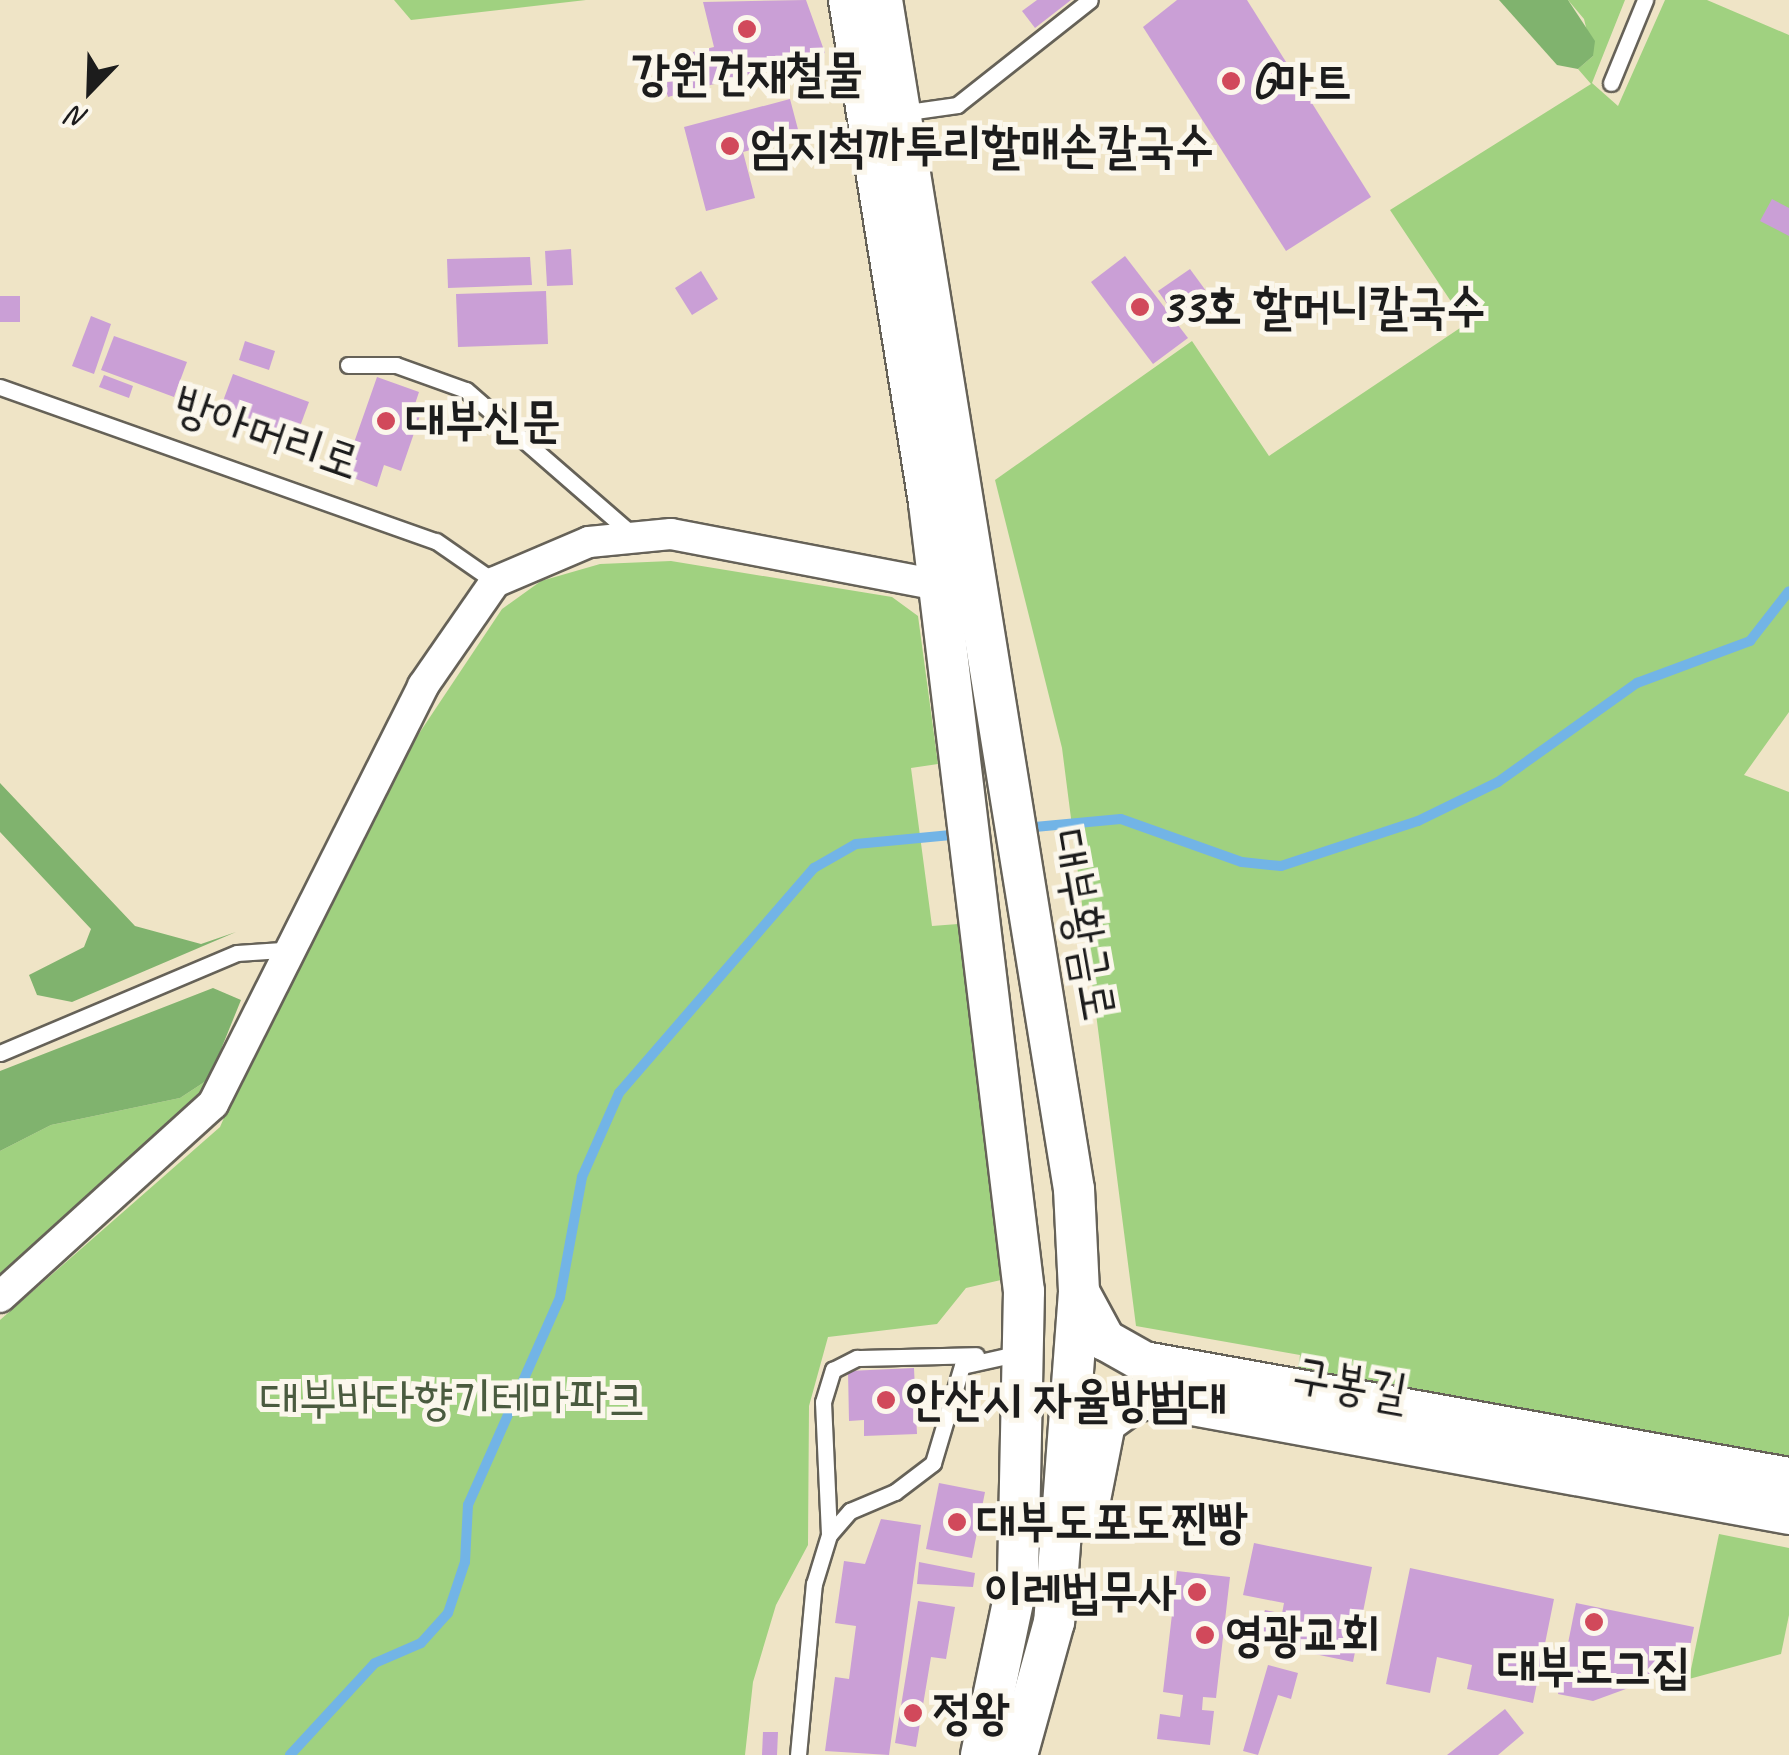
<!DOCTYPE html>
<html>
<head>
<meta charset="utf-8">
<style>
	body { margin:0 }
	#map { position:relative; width:1789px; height:1755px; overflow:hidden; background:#efe4c6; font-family:Caveat,"Poor Story",sans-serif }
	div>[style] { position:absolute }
	.green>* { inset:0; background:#a0d180 }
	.forest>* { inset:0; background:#80b36e }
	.stream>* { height:10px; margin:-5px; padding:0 5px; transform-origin:5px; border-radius:5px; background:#72b4e6 }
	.building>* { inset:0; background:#ca9fd6 }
	.roads { filter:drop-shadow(2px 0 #666258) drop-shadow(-2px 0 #666258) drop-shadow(0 2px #666258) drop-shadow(0 -2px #666258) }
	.lane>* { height:15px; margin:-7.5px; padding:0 7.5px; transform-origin:7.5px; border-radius:7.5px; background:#fff }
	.street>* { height:30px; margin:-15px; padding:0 15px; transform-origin:15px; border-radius:15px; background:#fff }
	.secondary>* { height:40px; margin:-20px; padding:0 20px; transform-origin:20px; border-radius:20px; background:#fff }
	.dots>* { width:28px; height:28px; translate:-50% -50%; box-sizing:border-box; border:5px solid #fbf7ec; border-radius:50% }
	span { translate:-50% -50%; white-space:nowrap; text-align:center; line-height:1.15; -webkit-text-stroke:10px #fbf7ec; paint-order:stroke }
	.poi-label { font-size:48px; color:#1c1c1c; font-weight:700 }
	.left { translate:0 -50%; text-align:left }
	.right { translate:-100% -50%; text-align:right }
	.street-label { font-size:48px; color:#1c1c1c }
	.park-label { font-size:48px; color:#4a5b3f }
	.north { position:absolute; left:40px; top:40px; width:100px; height:100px; -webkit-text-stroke:8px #fbf7ec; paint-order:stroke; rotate:203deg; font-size:28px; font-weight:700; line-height:40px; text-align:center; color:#1c1c1c }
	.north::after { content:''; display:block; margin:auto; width:35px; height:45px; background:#1c1c1c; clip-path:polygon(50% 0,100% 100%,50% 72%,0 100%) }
</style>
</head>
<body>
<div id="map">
	<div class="green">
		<i style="clip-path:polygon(394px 0,586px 0,411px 20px)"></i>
		<i style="clip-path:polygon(1568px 0,1625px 0,1592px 83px,1618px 106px,1665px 0,1707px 0,1789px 35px,1789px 712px,1744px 775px,1789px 792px,1789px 1463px,1297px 1376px,1300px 1355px,1136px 1326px,1062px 748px,995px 480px,1192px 341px,1269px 456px,1466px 324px,1390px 210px,1591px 84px,1578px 69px,1593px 56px,1584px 19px)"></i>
		<i style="clip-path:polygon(671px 561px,892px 597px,918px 616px,938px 764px,911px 768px,932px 926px,958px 924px,1001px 1280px,966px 1288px,937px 1324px,828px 1337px,809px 1406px,808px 1545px,776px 1605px,753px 1682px,745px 1755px,0 1755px,0 1320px,220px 1127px,280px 988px,408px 750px,502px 609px,541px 581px,600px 564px)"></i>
		<i style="clip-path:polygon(209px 1079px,185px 1113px,0 1276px,0 1151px,51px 1125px,180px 1098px)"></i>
		<i style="clip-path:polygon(1719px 1534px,1789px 1548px,1789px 1615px,1781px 1654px,1689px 1679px)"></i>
	</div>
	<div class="forest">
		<i style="clip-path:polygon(1499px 0,1568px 0,1595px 41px,1593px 56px,1578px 69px,1557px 65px)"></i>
		<i style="clip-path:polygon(0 783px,135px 926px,201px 944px,236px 932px,72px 1002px,37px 995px,29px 975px,84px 947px,91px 929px,0 832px)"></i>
		<i style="clip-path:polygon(213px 988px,241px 1000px,209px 1079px,180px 1098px,51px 1125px,0 1151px,0 1071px)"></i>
	</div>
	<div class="stream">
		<i style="left:1024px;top:828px;width:97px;rotate:-5.3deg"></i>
		<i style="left:1121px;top:819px;width:128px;rotate:19.6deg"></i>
		<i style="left:1242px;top:862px;width:39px;rotate:6deg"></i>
		<i style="left:1281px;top:866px;width:144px;rotate:-18.2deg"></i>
		<i style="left:1418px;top:821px;width:89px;rotate:-26deg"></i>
		<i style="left:1498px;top:782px;width:171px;rotate:-35.5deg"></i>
		<i style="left:1637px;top:683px;width:121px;rotate:-20.4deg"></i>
		<i style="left:1750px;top:641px;width:63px;rotate:-52deg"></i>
		<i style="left:290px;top:1755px;width:125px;rotate:-47.3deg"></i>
		<i style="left:375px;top:1663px;width:50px;rotate:-23.5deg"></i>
		<i style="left:421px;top:1643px;width:40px;rotate:-48deg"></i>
		<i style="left:448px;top:1613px;width:54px;rotate:-71.6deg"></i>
		<i style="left:465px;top:1562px;width:57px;rotate:-87deg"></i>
		<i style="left:468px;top:1505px;width:227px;rotate:-66.1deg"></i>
		<i style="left:560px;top:1297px;width:122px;rotate:-79.6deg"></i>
		<i style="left:582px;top:1177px;width:92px;rotate:-66.2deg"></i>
		<i style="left:619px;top:1093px;width:298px;rotate:-49.1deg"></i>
		<i style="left:814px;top:868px;width:48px;rotate:-29.7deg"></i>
		<i style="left:856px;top:844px;width:106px;rotate:-5.4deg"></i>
	</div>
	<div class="building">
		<i style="clip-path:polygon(806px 0,825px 53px,668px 97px,664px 83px,698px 74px,693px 52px,714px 47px,703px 2px)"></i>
		<i style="clip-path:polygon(1037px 0,1071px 0,1035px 28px,1022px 11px)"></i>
		<i style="clip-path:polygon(1177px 0,1247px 0,1371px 197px,1286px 251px,1143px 27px)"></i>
		<i style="clip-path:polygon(790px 99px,800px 137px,743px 152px,755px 198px,706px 211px,684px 127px)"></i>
		<i style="clip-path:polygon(1772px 199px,1789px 208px,1789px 236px,1760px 221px)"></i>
		<i style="clip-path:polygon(571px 249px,573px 285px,547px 286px,545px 251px)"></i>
		<i style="clip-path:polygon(1125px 256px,1188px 338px,1153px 364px,1091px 282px)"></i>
		<i style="clip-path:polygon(530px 257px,532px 285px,448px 288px,447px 259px)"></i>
		<i style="clip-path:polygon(1190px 269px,1209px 295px,1177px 318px,1158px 291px)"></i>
		<i style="clip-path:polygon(701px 271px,718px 299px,692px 315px,675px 288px)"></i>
		<i style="clip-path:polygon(546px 291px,548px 344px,458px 347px,456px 294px)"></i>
		<i style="clip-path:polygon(0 296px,20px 296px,20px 322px,0 322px)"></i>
		<i style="clip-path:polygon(91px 316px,111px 324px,94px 374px,72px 366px)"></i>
		<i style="clip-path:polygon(114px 336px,187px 362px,174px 397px,101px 370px)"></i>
		<i style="clip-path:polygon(245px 341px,275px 351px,269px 370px,239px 360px)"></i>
		<i style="clip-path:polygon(233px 374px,309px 402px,295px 440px,219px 412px)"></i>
		<i style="clip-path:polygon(104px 375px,133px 386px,129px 398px,99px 387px)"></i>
		<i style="clip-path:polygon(377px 377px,419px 392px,415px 404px,423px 407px,401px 471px,384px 465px,377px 487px,343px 474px)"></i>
		<i style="clip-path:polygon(914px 1368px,917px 1434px,864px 1436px,864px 1420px,849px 1421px,848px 1371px)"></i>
		<i style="clip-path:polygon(939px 1483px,985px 1492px,972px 1558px,926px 1549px)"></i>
		<i style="clip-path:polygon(881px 1519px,921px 1525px,889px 1755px,825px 1751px,835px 1677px,849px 1679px,856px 1626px,835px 1623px,844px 1561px,865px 1564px)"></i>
		<i style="clip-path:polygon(1254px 1543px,1372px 1567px,1353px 1662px,1276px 1646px,1284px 1603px,1243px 1595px)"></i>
		<i style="clip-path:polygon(919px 1562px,975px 1573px,973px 1587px,917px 1584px)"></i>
		<i style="clip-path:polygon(1410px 1568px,1554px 1599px,1533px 1703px,1467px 1689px,1472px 1665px,1437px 1657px,1430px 1693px,1386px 1684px)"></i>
		<i style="clip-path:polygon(1177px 1571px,1230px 1577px,1216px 1698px,1203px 1697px,1202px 1710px,1214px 1711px,1210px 1745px,1157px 1739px,1160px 1714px,1180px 1717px,1183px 1695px,1163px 1692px)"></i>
		<i style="clip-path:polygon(918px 1601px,955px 1607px,946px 1659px,931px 1657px,916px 1747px,895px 1743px)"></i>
		<i style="clip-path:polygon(1576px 1603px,1694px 1627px,1686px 1667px,1593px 1701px,1558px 1694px)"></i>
		<i style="clip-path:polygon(1265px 1610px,1279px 1613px,1274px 1638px,1260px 1635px)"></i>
		<i style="clip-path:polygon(1268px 1665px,1298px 1673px,1291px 1699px,1278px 1695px,1258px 1755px,1243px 1751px)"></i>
		<i style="clip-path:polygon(1505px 1709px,1524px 1733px,1498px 1755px,1447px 1755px)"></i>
		<i style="clip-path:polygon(763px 1732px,778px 1732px,777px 1755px,762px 1755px)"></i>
	</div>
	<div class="roads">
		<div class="lane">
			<i style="left:1611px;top:83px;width:90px;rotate:-67.7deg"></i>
			<i style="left:901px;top:113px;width:57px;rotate:-8.1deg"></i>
			<i style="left:957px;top:105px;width:169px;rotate:-38.3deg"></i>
			<i style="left:348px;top:365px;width:48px"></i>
			<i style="left:396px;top:365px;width:74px;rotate:19.7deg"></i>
			<i style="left:466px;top:390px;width:221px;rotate:41deg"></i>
			<i style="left:0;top:387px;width:462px;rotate:19.5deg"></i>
			<i style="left:436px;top:541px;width:72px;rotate:34.8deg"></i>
			<i style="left:0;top:1053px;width:257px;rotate:-22.9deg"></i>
			<i style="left:237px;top:953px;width:45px;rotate:-3.8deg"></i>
			<i style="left:829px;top:1534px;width:132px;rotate:-92.6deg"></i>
			<i style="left:823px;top:1402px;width:34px;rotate:-73deg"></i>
			<i style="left:833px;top:1370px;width:27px;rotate:-27deg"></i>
			<i style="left:857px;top:1358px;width:119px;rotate:-1.4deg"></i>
			<i style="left:798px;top:1755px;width:172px;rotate:-84.7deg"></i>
			<i style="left:814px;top:1584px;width:51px;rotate:-73deg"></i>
			<i style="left:829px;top:1535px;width:32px;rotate:-49deg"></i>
			<i style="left:850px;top:1511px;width:49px;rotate:-22.9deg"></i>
			<i style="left:895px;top:1492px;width:48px;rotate:-37.3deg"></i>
			<i style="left:933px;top:1463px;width:101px;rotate:-73.4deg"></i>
			<i style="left:962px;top:1366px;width:59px;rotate:-12.6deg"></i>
		</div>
		<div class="street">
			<i style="left:0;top:1297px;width:287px;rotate:-42.2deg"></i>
			<i style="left:213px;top:1104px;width:468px;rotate:-63.3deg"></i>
			<i style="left:423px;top:686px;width:126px;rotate:-55.3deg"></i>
			<i style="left:495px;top:582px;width:102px;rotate:-23.1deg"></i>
			<i style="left:589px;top:542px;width:82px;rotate:-5.6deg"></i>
			<i style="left:671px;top:534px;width:292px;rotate:10.8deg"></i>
		</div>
		<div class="secondary">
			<i style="left:849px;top:0;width:509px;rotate:80.96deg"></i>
			<i style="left:929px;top:503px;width:794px;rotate:83.13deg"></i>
			<i style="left:1024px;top:1291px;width:287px;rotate:91.2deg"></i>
			<i style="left:1018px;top:1578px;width:181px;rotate:101.8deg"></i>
			<i style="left:882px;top:0;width:1204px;rotate:80.83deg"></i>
			<i style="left:1074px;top:1189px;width:103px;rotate:87.2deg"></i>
			<i style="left:1079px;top:1292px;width:331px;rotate:94.3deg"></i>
			<i style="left:1054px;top:1622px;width:138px;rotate:105.5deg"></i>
			<i style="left:1079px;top:1292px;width:55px;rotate:61.6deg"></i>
			<i style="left:1105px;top:1340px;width:45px;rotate:29.4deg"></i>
			<i style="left:1144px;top:1362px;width:655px;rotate:10.2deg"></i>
			<i style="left:1088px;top:1510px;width:89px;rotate:-78.9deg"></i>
			<i style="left:1105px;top:1423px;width:37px;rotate:-36deg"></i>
			<i style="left:1135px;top:1401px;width:25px;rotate:-5deg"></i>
			<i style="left:1160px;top:1399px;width:639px;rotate:10.36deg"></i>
		</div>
	</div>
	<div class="dots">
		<i style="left:747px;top:29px;background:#d1495b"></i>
		<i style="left:1231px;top:81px;background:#d1495b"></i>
		<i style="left:730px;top:146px;background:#d1495b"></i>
		<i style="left:1140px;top:307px;background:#d1495b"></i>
		<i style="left:386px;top:421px;background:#d1495b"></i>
		<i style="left:886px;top:1400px;background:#d1495b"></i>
		<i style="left:957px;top:1522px;background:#d1495b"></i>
		<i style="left:1197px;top:1592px;background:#d1495b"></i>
		<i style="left:1594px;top:1622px;background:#d1495b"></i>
		<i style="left:1205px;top:1635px;background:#d1495b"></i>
		<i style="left:913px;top:1713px;background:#d1495b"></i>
	</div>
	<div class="poi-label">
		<span style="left:747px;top:74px">강원건재철물</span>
		<span class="left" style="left:1251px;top:81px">G마트</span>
		<span class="left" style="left:750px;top:146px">엄지척까투리할매손칼국수</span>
		<span class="left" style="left:1160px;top:307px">33호 할머니칼국수</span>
		<span class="left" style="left:406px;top:421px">대부신문</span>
		<span class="left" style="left:906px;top:1400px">안산시 자율방범대</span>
		<span class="left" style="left:977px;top:1522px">대부도포도찐빵</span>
		<span class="right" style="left:1177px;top:1592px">이레법무사</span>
		<span class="left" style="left:1225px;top:1635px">영광교회</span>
		<span style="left:1594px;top:1667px">대부도그집</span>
		<span class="left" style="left:933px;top:1713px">정왕</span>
	</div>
	<div class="street-label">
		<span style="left:267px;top:433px;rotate:19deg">방아머리로</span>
		<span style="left:1084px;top:925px;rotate:80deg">대부황금로</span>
		<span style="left:1350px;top:1383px;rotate:10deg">구봉길</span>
	</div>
	<div class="park-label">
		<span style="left:453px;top:1399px">대부바다향기테마파크</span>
	</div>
	<div class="north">N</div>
</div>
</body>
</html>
